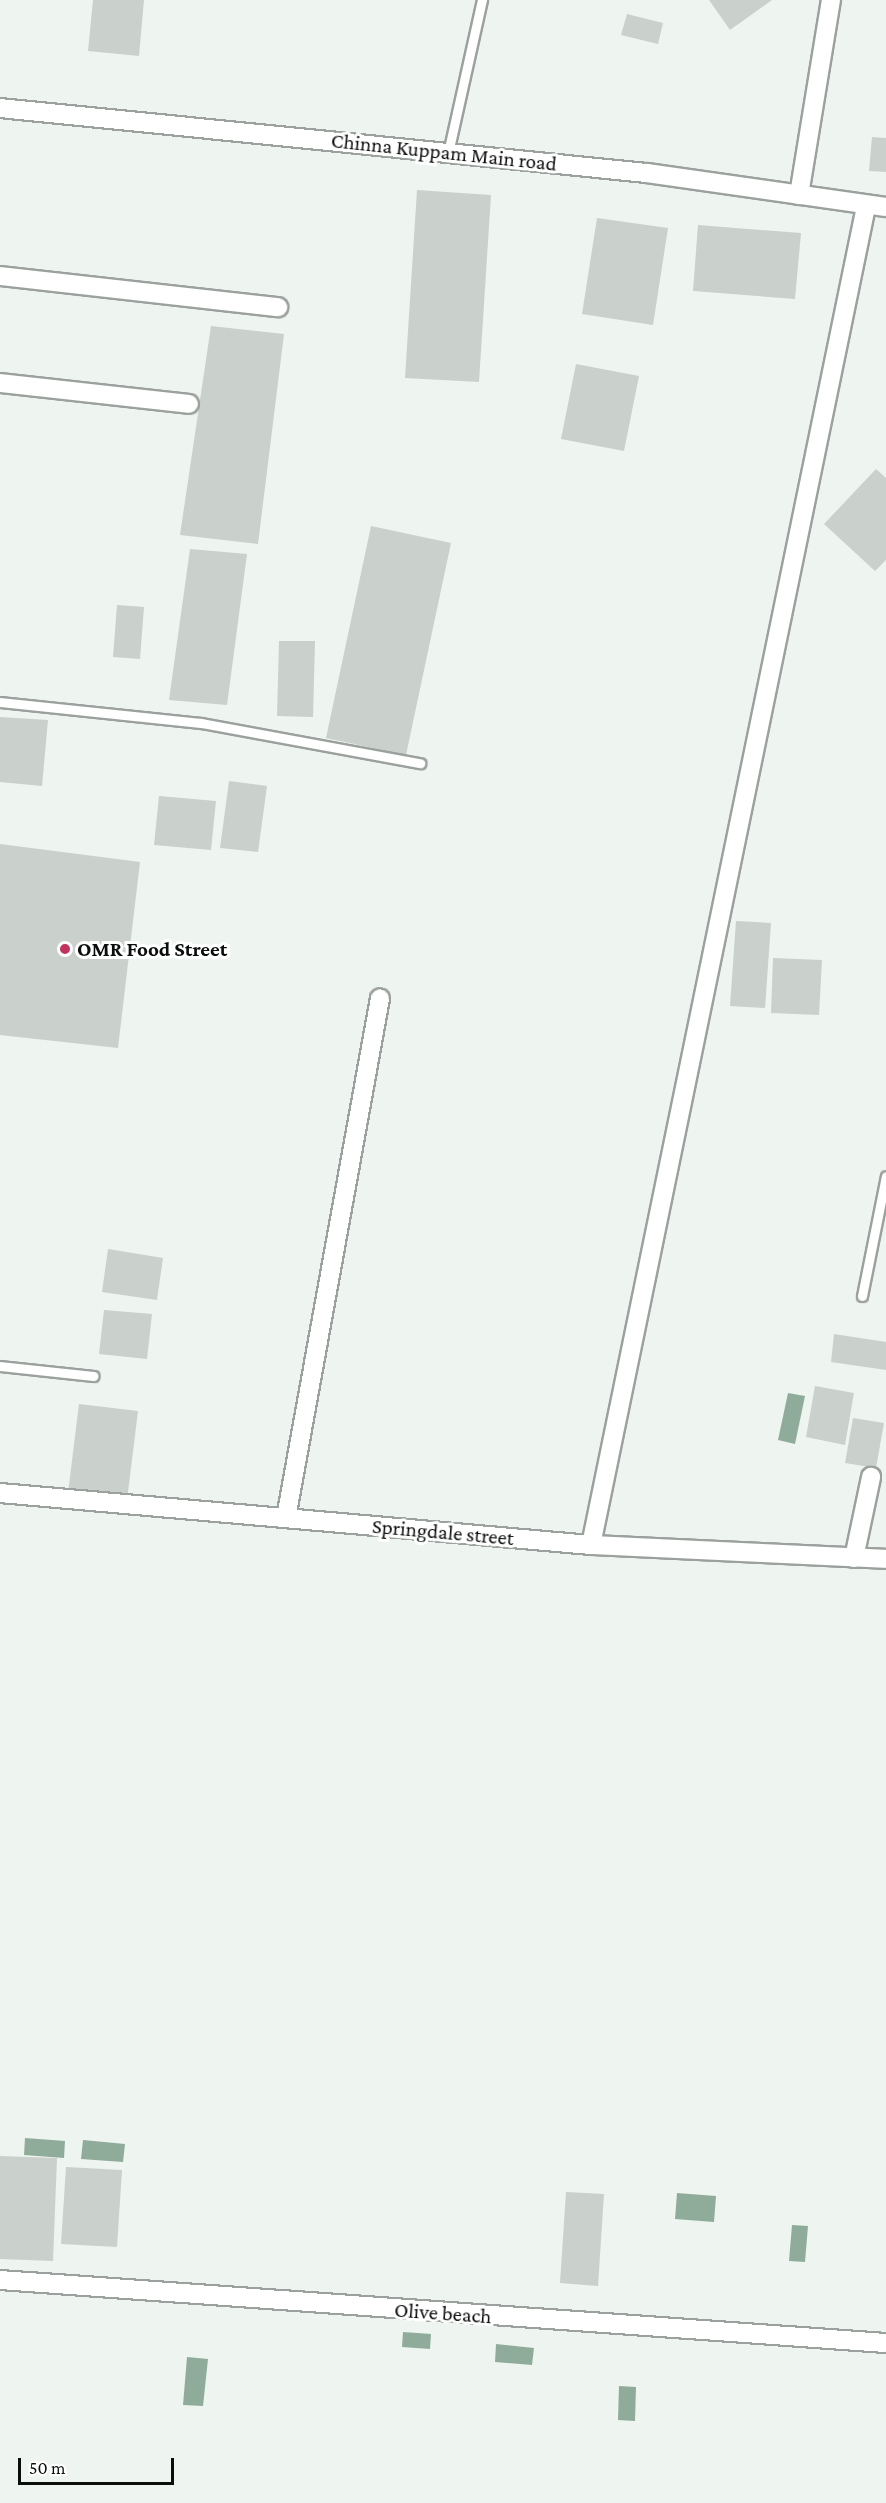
<!DOCTYPE html>
<html>
<head>
<meta charset="utf-8">
<style>
	body { margin:0 }
	#map { position:relative; width:886px; height:2503px; overflow:hidden; background:#eef4f0; font-family:"Crimson Pro",serif }
	div>[style] { position:absolute }
	.water>* { inset:0; background:#8fac9a }
	.building>* { inset:0; background:#cad0cc }
	.roads { filter:drop-shadow(2px 0 #9ba19d) drop-shadow(-2px 0 #9ba19d) drop-shadow(0 2px #9ba19d) drop-shadow(0 -2px #9ba19d) }
	.lane>* { height:9px; margin:-4.5px; padding:0 4.5px; transform-origin:4.5px; border-radius:4.5px; background:#fff }
	.street>* { height:18px; margin:-9px; padding:0 9px; transform-origin:9px; border-radius:9px; background:#fff }
	.dots>* { width:16px; height:16px; translate:-50% -50%; box-sizing:border-box; border:3px solid #fff; border-radius:50% }
	span { translate:-50% -50%; white-space:nowrap; text-align:center; line-height:1.15; -webkit-text-stroke:6px #fff; paint-order:stroke }
	.street-label { font-size:21px; color:#0b0d0c }
	.poi-label { font-size:21px; color:#0b0d0c; font-weight:700 }
	.left { translate:0 -50%; text-align:left }
	.scale { position:absolute; left:18px; top:2458px; width:156px; height:27px; box-sizing:border-box; border:3px solid #0b0d0c; border-top:0; padding-left:8px; font-size:18px; line-height:21px; white-space:nowrap; color:#0b0d0c; -webkit-text-stroke:4px #fff; paint-order:stroke }
</style>
</head>
<body>
<div id="map">
	<div class="water">
		<i style="clip-path:polygon(788px 1393px,805px 1396px,795px 1444px,778px 1440px)"></i>
		<i style="clip-path:polygon(25px 2138px,65px 2141px,64px 2158px,24px 2155px)"></i>
		<i style="clip-path:polygon(83px 2140px,125px 2144px,123px 2162px,81px 2159px)"></i>
		<i style="clip-path:polygon(677px 2193px,716px 2196px,714px 2222px,675px 2219px)"></i>
		<i style="clip-path:polygon(792px 2225px,808px 2226px,805px 2262px,789px 2261px)"></i>
		<i style="clip-path:polygon(403px 2332px,431px 2334px,430px 2349px,402px 2347px)"></i>
		<i style="clip-path:polygon(496px 2344px,534px 2348px,532px 2365px,495px 2362px)"></i>
		<i style="clip-path:polygon(187px 2357px,208px 2359px,203px 2406px,183px 2405px)"></i>
		<i style="clip-path:polygon(619px 2386px,636px 2387px,635px 2421px,618px 2420px)"></i>
	</div>
	<div class="building">
		<i style="clip-path:polygon(93px 0,144px 0,139px 56px,88px 51px)"></i>
		<i style="clip-path:polygon(709px 0,772px 0,730px 30px)"></i>
		<i style="clip-path:polygon(627px 14px,663px 23px,658px 44px,621px 35px)"></i>
		<i style="clip-path:polygon(872px 137px,886px 138px,886px 172px,869px 171px)"></i>
		<i style="clip-path:polygon(417px 190px,491px 195px,479px 382px,405px 378px)"></i>
		<i style="clip-path:polygon(597px 218px,668px 228px,653px 325px,582px 314px)"></i>
		<i style="clip-path:polygon(698px 225px,801px 233px,795px 299px,693px 291px)"></i>
		<i style="clip-path:polygon(211px 326px,284px 334px,258px 544px,180px 535px)"></i>
		<i style="clip-path:polygon(576px 364px,639px 376px,624px 451px,561px 439px)"></i>
		<i style="clip-path:polygon(876px 469px,886px 478px,886px 560px,875px 571px,824px 524px)"></i>
		<i style="clip-path:polygon(371px 526px,451px 543px,406px 755px,326px 738px)"></i>
		<i style="clip-path:polygon(190px 549px,247px 554px,227px 705px,169px 700px)"></i>
		<i style="clip-path:polygon(117px 605px,144px 607px,140px 659px,113px 657px)"></i>
		<i style="clip-path:polygon(279px 641px,315px 641px,313px 717px,277px 716px)"></i>
		<i style="clip-path:polygon(0 717px,48px 720px,42px 786px,0 782px)"></i>
		<i style="clip-path:polygon(229px 781px,267px 786px,258px 852px,220px 848px)"></i>
		<i style="clip-path:polygon(159px 796px,216px 801px,211px 850px,154px 845px)"></i>
		<i style="clip-path:polygon(0 844px,140px 862px,118px 1048px,0 1035px)"></i>
		<i style="clip-path:polygon(736px 921px,771px 923px,765px 1008px,730px 1006px)"></i>
		<i style="clip-path:polygon(773px 958px,822px 960px,819px 1015px,771px 1013px)"></i>
		<i style="clip-path:polygon(108px 1249px,163px 1258px,157px 1300px,102px 1292px)"></i>
		<i style="clip-path:polygon(104px 1310px,152px 1314px,147px 1359px,99px 1354px)"></i>
		<i style="clip-path:polygon(834px 1334px,886px 1342px,886px 1370px,831px 1362px)"></i>
		<i style="clip-path:polygon(815px 1386px,854px 1393px,845px 1445px,806px 1437px)"></i>
		<i style="clip-path:polygon(79px 1404px,138px 1411px,127px 1500px,68px 1493px)"></i>
		<i style="clip-path:polygon(853px 1418px,884px 1423px,876px 1468px,845px 1463px)"></i>
		<i style="clip-path:polygon(0 2156px,57px 2158px,53px 2261px,0 2259px)"></i>
		<i style="clip-path:polygon(66px 2167px,122px 2170px,117px 2247px,61px 2244px)"></i>
		<i style="clip-path:polygon(566px 2192px,604px 2194px,598px 2286px,560px 2283px)"></i>
	</div>
	<div class="roads">
		<div class="lane">
			<i style="left:448px;top:153px;width:157px;rotate:-77.5deg"></i>
			<i style="left:0;top:702px;width:202px;rotate:6deg"></i>
			<i style="left:201px;top:723px;width:223px;rotate:10.4deg"></i>
			<i style="left:862px;top:1296px;width:122px;rotate:-78.7deg"></i>
			<i style="left:0;top:1366px;width:94px;rotate:6.1deg"></i>
		</div>
		<div class="street">
			<i style="left:0;top:108px;width:650px;rotate:5.74deg"></i>
			<i style="left:647px;top:173px;width:241px;rotate:8.1deg"></i>
			<i style="left:799px;top:195px;width:198px;rotate:-80.7deg"></i>
			<i style="left:0;top:276px;width:280px;rotate:6.4deg"></i>
			<i style="left:0;top:383px;width:190px;rotate:6.3deg"></i>
			<i style="left:0;top:1493px;width:593px;rotate:5.03deg"></i>
			<i style="left:591px;top:1545px;width:295px;rotate:2.7deg"></i>
			<i style="left:286px;top:1518px;width:528px;rotate:-79.75deg"></i>
			<i style="left:591px;top:1545px;width:1367px;rotate:-78.39deg"></i>
			<i style="left:854px;top:1558px;width:83px;rotate:-78.1deg"></i>
			<i style="left:0;top:2280px;width:888px;rotate:4.07deg"></i>
		</div>
	</div>
	<div class="dots">
		<i style="left:65px;top:949px;background:#c2335e"></i>
	</div>
	<div class="street-label">
		<span style="left:444px;top:152px;rotate:6deg">Chinna Kuppam Main road</span>
		<span style="left:443px;top:1532px;rotate:5deg">Springdale street</span>
		<span style="left:443px;top:2313px;rotate:4deg">Olive beach</span>
	</div>
	<div class="poi-label">
		<span class="left" style="left:77px;top:949px">OMR Food Street</span>
	</div>
	<div class="scale">50 m</div>
</div>
</body>
</html>
